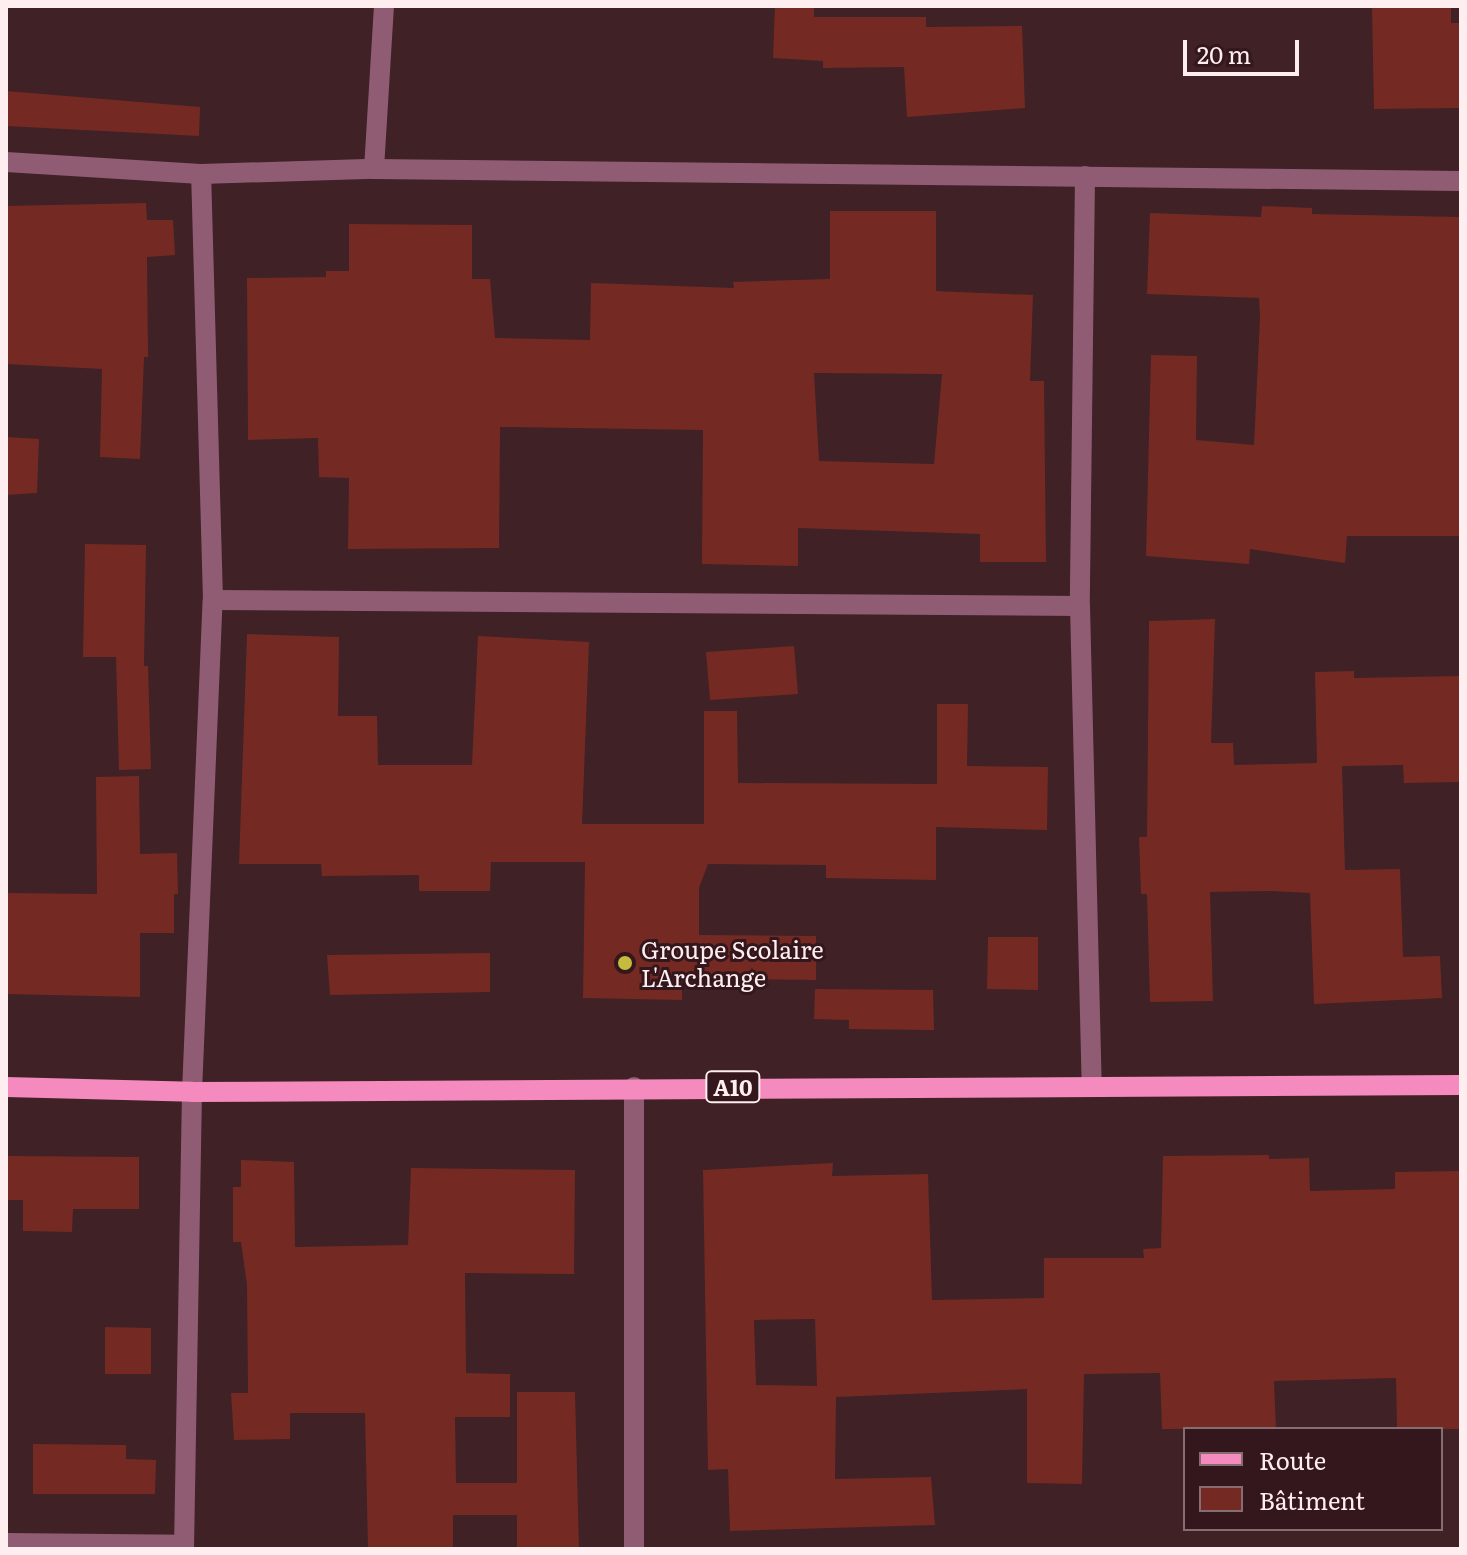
<!DOCTYPE html>
<html>
<head>
<meta charset="utf-8">
<style>
	body { margin:0 }
	#map { position:relative; width:1467px; height:1555px; overflow:hidden; background:#3f2126; font-family:Literata,serif }
	div>[style] { position:absolute }
	.building>* { inset:0; background:#742a22 }
	.street>* { height:20px; margin:-10px; padding:0 10px; transform-origin:10px; border-radius:10px; background:#905c74 }
	.primary>* { height:20px; margin:-10px; padding:0 10px; transform-origin:10px; border-radius:10px; background:#f48abd }
	.dots>* { width:22px; height:22px; translate:-50% -50%; box-sizing:border-box; border:4px solid #34171c; border-radius:50% }
	span { translate:-50% -50%; white-space:nowrap; text-align:center; line-height:1.15; -webkit-text-stroke:6px #34171c; paint-order:stroke }
	.shield-label span { padding:2px 6px; background:#34171c; border:2px solid; border-radius:6px; -webkit-text-stroke-width:0 }
	.shield-label { font-size:22px; color:#ffeef0; font-weight:700 }
	.poi-label { font-size:24px; color:#ffeef0 }
	.left { translate:0 -50%; text-align:left }
	.frame { position:absolute; inset:0; border:8px solid #ffeef0; pointer-events:none }
	.legend { position:absolute; left:1183px; top:1427px; width:260px; height:104px; box-sizing:border-box; background:#34171c; border:2px solid #856d71; margin:0; padding:10px 14px; list-style:none; font-size:24px; color:#ffeef0 }
	.legend li { display:flex; align-items:center; gap:16px; height:40px }
	.legend b { width:40px; border:2px solid #856d71 }
	.scale { position:absolute; left:1183px; top:40px; width:116px; height:36px; box-sizing:border-box; border:4px solid #ffeef0; border-top:0; padding-left:10px; font-size:24px; line-height:28px; white-space:nowrap; color:#ffeef0; -webkit-text-stroke:6px #34171c; paint-order:stroke }
</style>
</head>
<body>
<div id="map">
	<div class="building">
		<i style="clip-path:polygon(775px 6px,814px 6px,814px 17px,926px 17px,926px 27px,1022px 26px,1025px 108px,907px 117px,904px 67px,823px 68px,823px 61px,773px 58px)"></i>
		<i style="clip-path:polygon(1372px 6px,1451px 6px,1451px 23px,1461px 23px,1461px 108px,1374px 109px)"></i>
		<i style="clip-path:polygon(6px 91px,200px 107px,199px 136px,6px 126px)"></i>
		<i style="clip-path:polygon(146px 203px,147px 220px,173px 220px,175px 255px,147px 257px,148px 357px,144px 357px,140px 459px,100px 457px,102px 369px,6px 364px,6px 206px)"></i>
		<i style="clip-path:polygon(1262px 206px,1312px 208px,1312px 214px,1461px 217px,1461px 536px,1347px 536px,1345px 563px,1250px 549px,1249px 564px,1146px 556px,1151px 355px,1197px 356px,1196px 440px,1254px 445px,1260px 317px,1259px 298px,1147px 294px,1150px 213px,1261px 217px)"></i>
		<i style="clip-path:polygon(evenodd,830px 211px,936px 211px,936px 291px,1033px 295px,1030px 381px,1044px 381px,1046px 562px,980px 562px,980px 534px,798px 528px,798px 566px,702px 564px,703px 430px,500px 427px,499px 548px,348px 549px,349px 478px,319px 477px,318px 438px,248px 440px,247px 278px,326px 277px,326px 271px,349px 271px,349px 224px,472px 225px,472px 279px,490px 279px,495px 338px,590px 340px,591px 283px,734px 288px,733px 282px,830px 279px,830px 211px,814px 373px,942px 374px,934px 464px,819px 461px,814px 373px)"></i>
		<i style="clip-path:polygon(6px 437px,39px 439px,37px 493px,6px 495px)"></i>
		<i style="clip-path:polygon(85px 544px,146px 545px,144px 666px,148px 666px,151px 769px,119px 770px,116px 657px,83px 657px)"></i>
		<i style="clip-path:polygon(1215px 619px,1211px 743px,1233px 743px,1234px 765px,1317px 763px,1315px 672px,1354px 671px,1354px 678px,1461px 676px,1461px 782px,1404px 783px,1403px 765px,1342px 766px,1345px 870px,1400px 869px,1403px 957px,1440px 956px,1442px 998px,1314px 1004px,1310px 893px,1269px 891px,1210px 892px,1213px 1001px,1150px 1002px,1147px 894px,1141px 894px,1139px 837px,1147px 837px,1149px 621px)"></i>
		<i style="clip-path:polygon(247px 634px,339px 637px,338px 716px,377px 716px,378px 765px,472px 765px,478px 636px,589px 642px,582px 824px,704px 824px,704px 711px,737px 711px,738px 783px,937px 784px,937px 704px,968px 704px,967px 766px,1048px 767px,1047px 830px,936px 827px,936px 880px,826px 878px,826px 865px,708px 864px,699px 888px,699px 935px,816px 936px,816px 980px,682px 978px,682px 1000px,583px 998px,585px 862px,491px 862px,490px 891px,419px 891px,419px 875px,322px 876px,321px 864px,239px 864px)"></i>
		<i style="clip-path:polygon(794px 646px,798px 694px,710px 700px,706px 652px)"></i>
		<i style="clip-path:polygon(139px 776px,140px 854px,177px 853px,178px 894px,174px 894px,174px 933px,140px 933px,140px 997px,6px 994px,6px 893px,97px 894px,96px 777px)"></i>
		<i style="clip-path:polygon(988px 937px,1038px 937px,1038px 990px,987px 989px)"></i>
		<i style="clip-path:polygon(490px 953px,490px 992px,330px 995px,327px 955px)"></i>
		<i style="clip-path:polygon(815px 989px,933px 990px,934px 1030px,849px 1029px,849px 1020px,814px 1019px)"></i>
		<i style="clip-path:polygon(evenodd,1269px 1155px,1269px 1159px,1309px 1158px,1310px 1191px,1395px 1189px,1395px 1172px,1461px 1171px,1461px 1429px,1397px 1429px,1396px 1378px,1274px 1381px,1276px 1429px,1162px 1429px,1160px 1373px,1084px 1374px,1082px 1484px,1027px 1483px,1027px 1389px,836px 1397px,835px 1479px,931px 1477px,935px 1525px,730px 1531px,728px 1469px,708px 1470px,703px 1170px,833px 1163px,832px 1176px,928px 1174px,932px 1300px,1044px 1298px,1044px 1258px,1144px 1258px,1143px 1249px,1161px 1248px,1163px 1156px,1269px 1155px,815px 1319px,817px 1386px,756px 1385px,754px 1320px,815px 1319px)"></i>
		<i style="clip-path:polygon(6px 1156px,139px 1157px,139px 1209px,73px 1209px,72px 1232px,23px 1231px,23px 1200px,6px 1200px)"></i>
		<i style="clip-path:polygon(241px 1160px,294px 1162px,295px 1247px,408px 1245px,411px 1168px,575px 1170px,574px 1274px,465px 1273px,466px 1373px,510px 1374px,510px 1417px,455px 1417px,456px 1483px,517px 1483px,517px 1392px,575px 1392px,579px 1549px,517px 1549px,517px 1515px,453px 1515px,453px 1549px,368px 1549px,365px 1413px,290px 1413px,290px 1439px,234px 1440px,231px 1393px,248px 1393px,247px 1285px,241px 1242px,233px 1242px,233px 1187px,241px 1187px)"></i>
		<i style="clip-path:polygon(105px 1327px,151px 1328px,151px 1374px,105px 1374px)"></i>
		<i style="clip-path:polygon(33px 1444px,126px 1445px,126px 1459px,156px 1460px,155px 1494px,33px 1494px)"></i>
	</div>
	<div class="street">
		<i style="left:6px;top:162px;width:195px;rotate:3.5deg"></i>
		<i style="left:201px;top:174px;width:173px;rotate:-1.7deg"></i>
		<i style="left:374px;top:169px;width:1087px;rotate:0.63deg"></i>
		<i style="left:374px;top:169px;width:163px;rotate:-86.5deg"></i>
		<i style="left:1085px;top:176px;width:430px;rotate:90.7deg"></i>
		<i style="left:1080px;top:606px;width:480px;rotate:88.6deg"></i>
		<i style="left:213px;top:600px;width:867px;rotate:0.4deg"></i>
		<i style="left:6px;top:1543px;width:178px;rotate:0.6deg"></i>
		<i style="left:184px;top:1549px;width:457px;rotate:-89deg"></i>
		<i style="left:192px;top:1092px;width:492px;rotate:-87.6deg"></i>
		<i style="left:213px;top:600px;width:426px;rotate:-91.6deg"></i>
		<i style="left:634px;top:1549px;width:462px;rotate:-90deg"></i>
	</div>
	<div class="primary">
		<i style="left:6px;top:1087px;width:186px;rotate:1.5deg"></i>
		<i style="left:192px;top:1092px;width:1269px;rotate:-0.32deg"></i>
	</div>
	<div class="dots">
		<i style="left:625px;top:963px;background:#c5bc3d"></i>
	</div>
	<div class="shield-label">
		<span style="left:733px;top:1087px">A10</span>
	</div>
	<div class="poi-label">
		<span class="left" style="left:641px;top:963px">Groupe Scolaire<br>L'Archange</span>
	</div>
	<div class="frame"></div>
	<ul class="legend">
	<li><b style="height:10px;background:#f48abd"></b>Route</li>
	<li><b style="height:22px;background:#742a22"></b>Bâtiment</li>
	</ul>
	<div class="scale">20 m</div>
</div>
</body>
</html>
